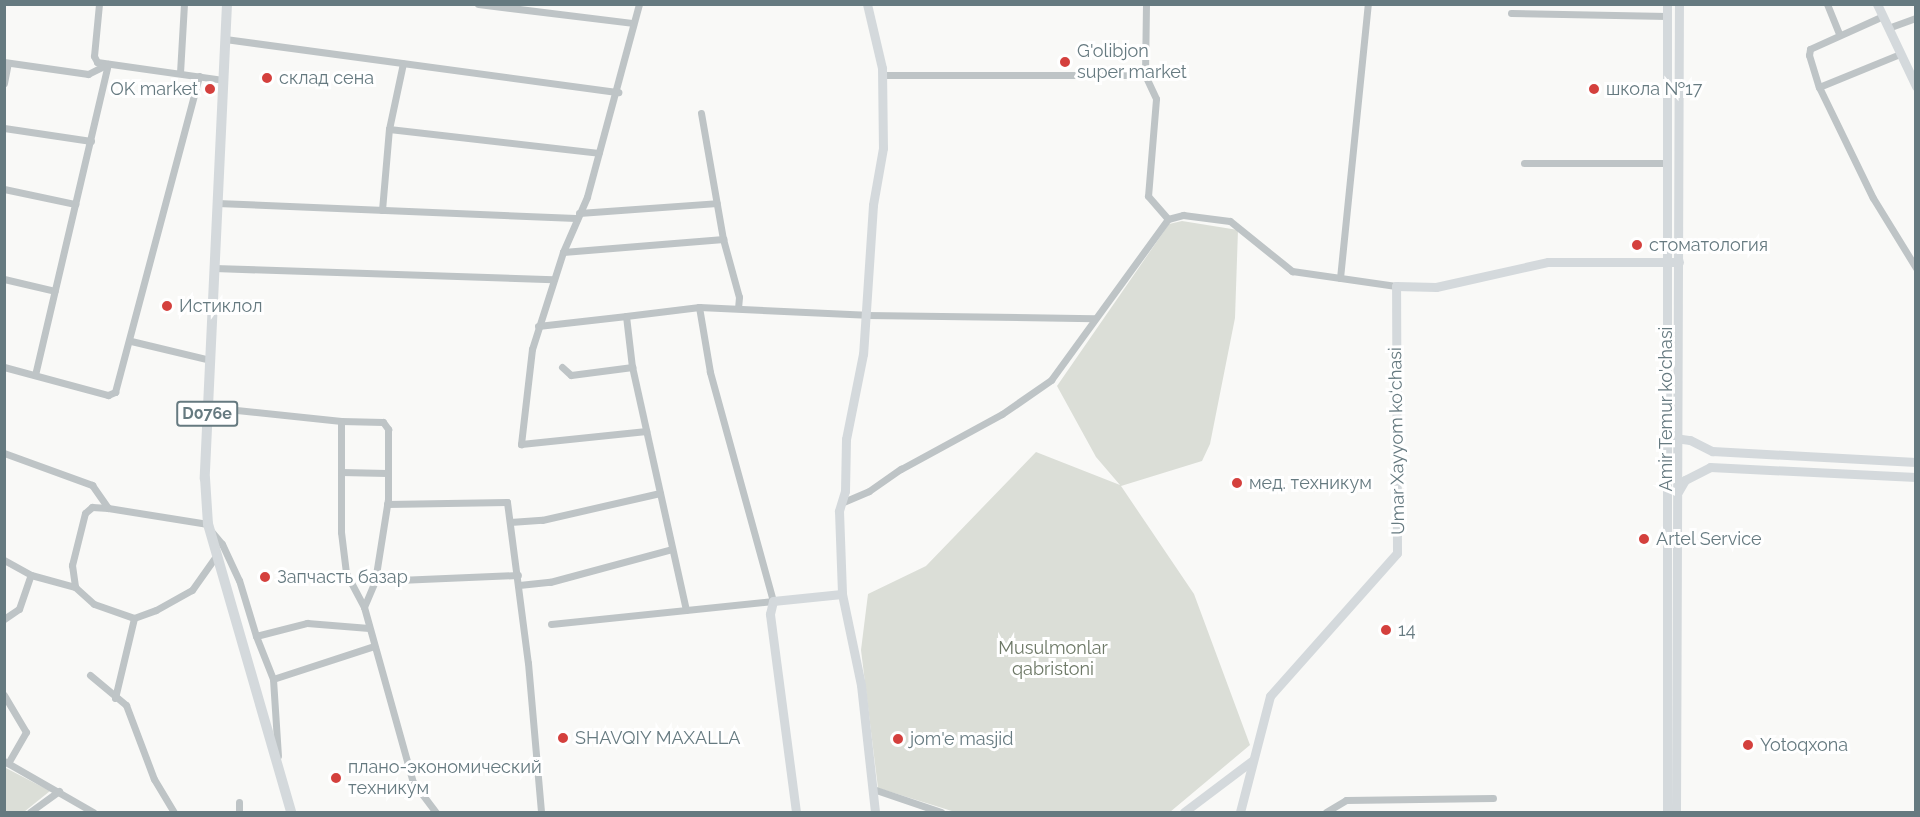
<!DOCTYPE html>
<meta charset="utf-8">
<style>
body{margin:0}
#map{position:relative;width:1920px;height:817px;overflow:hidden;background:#f9f9f7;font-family:Raleway,sans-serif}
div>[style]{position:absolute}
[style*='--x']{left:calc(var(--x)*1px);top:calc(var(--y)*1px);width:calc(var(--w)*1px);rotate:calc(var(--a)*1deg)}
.green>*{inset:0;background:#dbded7}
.street>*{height:7px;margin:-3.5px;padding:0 3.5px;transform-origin:3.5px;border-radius:3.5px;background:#bec4c6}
.secondary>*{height:9px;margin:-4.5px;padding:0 4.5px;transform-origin:4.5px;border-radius:4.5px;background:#d4d9dc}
.primary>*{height:10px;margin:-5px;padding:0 5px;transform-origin:5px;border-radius:5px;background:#d4d9dc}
.dots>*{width:16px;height:16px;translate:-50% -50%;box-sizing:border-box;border:3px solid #fff;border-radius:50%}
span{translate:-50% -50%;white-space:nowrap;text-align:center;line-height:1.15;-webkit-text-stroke:6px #fff;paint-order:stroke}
.shield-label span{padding:2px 4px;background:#fff;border:2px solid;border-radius:4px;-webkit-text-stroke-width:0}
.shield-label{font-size:16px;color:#667a80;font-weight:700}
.poi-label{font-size:18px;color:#667a80}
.left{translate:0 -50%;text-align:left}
.right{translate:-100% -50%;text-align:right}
.street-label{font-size:18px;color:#667a80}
.park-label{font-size:18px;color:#6d7866}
.frame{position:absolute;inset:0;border:6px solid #667a80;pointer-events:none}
</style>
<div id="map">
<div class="green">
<i style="clip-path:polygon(1182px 221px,1238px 230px,1235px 318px,1210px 444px,1202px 461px,1121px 486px,1194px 594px,1250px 745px,1170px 812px,955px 812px,878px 788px,861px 650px,868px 594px,926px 566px,1036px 452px,1120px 485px,1096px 457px,1057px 386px,1169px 224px)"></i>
<i style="clip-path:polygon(4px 767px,50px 791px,24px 812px,5px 812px)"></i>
</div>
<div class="street">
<i style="--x:99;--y:4;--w:52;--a:95.5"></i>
<i style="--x:94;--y:56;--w:7;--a:63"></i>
<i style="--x:97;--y:62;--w:127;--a:8.1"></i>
<i style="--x:478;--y:4;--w:155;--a:7"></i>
<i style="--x:639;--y:4;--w:200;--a:105.1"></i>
<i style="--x:587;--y:197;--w:60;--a:113.6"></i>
<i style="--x:563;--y:252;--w:102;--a:107.7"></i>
<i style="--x:532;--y:349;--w:96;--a:96.6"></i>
<i style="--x:521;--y:444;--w:126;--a:-5.9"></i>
<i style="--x:1146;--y:4;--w:71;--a:90.8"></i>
<i style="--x:1145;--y:75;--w:26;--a:65"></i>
<i style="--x:1156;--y:99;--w:97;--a:94.7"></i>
<i style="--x:1148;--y:196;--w:30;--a:49"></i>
<i style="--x:1827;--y:4;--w:32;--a:68"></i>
<i style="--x:1511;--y:13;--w:156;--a:1.1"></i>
<i style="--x:1883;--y:16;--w:80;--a:155.7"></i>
<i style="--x:1810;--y:49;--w:6;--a:99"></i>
<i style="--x:1809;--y:55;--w:34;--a:73"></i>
<i style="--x:1819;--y:87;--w:123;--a:64.1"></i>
<i style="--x:1873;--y:198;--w:82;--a:58.4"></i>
<i style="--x:1888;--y:28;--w:30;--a:-20"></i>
<i style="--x:225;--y:39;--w:397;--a:7.7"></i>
<i style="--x:4;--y:62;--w:85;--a:8.1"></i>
<i style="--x:88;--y:74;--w:22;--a:-27"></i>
<i style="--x:180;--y:73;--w:69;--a:-86.7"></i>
<i style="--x:882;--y:75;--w:263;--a:0"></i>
<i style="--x:4;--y:83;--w:20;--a:-79"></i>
<i style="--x:1819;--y:87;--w:87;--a:-22.2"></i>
<i style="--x:701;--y:113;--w:128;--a:80.1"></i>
<i style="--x:723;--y:239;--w:60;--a:74.6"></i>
<i style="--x:739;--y:297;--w:11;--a:95"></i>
<i style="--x:4;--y:128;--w:88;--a:8.5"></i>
<i style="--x:389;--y:129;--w:211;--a:6.5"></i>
<i style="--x:1524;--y:163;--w:142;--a:0"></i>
<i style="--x:4;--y:189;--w:73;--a:11.9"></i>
<i style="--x:217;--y:203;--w:359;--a:2.4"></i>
<i style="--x:382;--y:210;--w:81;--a:-85.1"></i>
<i style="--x:389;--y:129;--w:67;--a:-78"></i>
<i style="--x:579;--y:213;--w:138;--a:-4.1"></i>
<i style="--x:563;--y:252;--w:161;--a:-4.6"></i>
<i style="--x:214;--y:268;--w:339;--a:1.9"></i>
<i style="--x:1340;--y:278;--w:275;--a:-84.2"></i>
<i style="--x:4;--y:279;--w:52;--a:13.2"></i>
<i style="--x:538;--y:326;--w:89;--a:-6.5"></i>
<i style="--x:131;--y:341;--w:81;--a:13.5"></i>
<i style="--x:4;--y:367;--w:108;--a:15.1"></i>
<i style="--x:108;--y:395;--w:8;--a:-23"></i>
<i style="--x:115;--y:392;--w:327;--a:-75.1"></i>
<i style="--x:562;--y:367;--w:12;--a:42"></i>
<i style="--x:571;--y:375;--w:62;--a:-7.5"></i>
<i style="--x:35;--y:375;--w:319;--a:-76.8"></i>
<i style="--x:208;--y:407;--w:134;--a:6"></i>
<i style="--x:341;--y:421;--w:42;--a:1.4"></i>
<i style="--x:383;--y:422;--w:9;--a:54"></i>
<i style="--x:388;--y:429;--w:70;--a:90"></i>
<i style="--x:388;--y:499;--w:83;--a:99"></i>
<i style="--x:341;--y:421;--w:111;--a:90"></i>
<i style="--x:341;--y:532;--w:41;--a:83"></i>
<i style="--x:346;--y:573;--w:38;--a:62"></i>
<i style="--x:364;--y:607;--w:182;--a:74.4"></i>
<i style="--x:413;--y:782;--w:38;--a:53"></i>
<i style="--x:4;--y:453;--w:94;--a:20"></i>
<i style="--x:92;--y:485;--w:28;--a:55"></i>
<i style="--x:108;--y:508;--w:101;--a:9.1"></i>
<i style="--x:341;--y:472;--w:46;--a:1.2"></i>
<i style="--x:841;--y:503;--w:30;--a:-23"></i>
<i style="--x:869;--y:491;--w:39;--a:-35"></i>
<i style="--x:901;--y:469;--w:115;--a:-28.6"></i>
<i style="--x:1002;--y:414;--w:60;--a:-34.8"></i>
<i style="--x:1051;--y:380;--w:199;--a:-54"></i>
<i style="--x:1168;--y:219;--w:16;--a:-15"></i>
<i style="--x:1183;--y:215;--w:47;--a:7.3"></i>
<i style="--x:1230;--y:221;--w:80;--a:38.9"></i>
<i style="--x:1292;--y:271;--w:105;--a:8.2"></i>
<i style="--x:387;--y:504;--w:120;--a:-1"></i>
<i style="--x:507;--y:502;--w:162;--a:82.6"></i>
<i style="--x:528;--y:663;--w:150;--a:85"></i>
<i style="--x:108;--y:508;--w:16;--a:-176"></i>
<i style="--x:92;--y:507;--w:9;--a:139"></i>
<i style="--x:85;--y:513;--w:54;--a:104"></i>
<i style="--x:72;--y:565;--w:22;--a:82"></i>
<i style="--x:75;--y:587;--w:25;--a:42"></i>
<i style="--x:94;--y:604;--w:42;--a:19.3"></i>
<i style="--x:134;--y:618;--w:23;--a:-20"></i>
<i style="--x:156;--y:610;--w:41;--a:-29.1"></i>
<i style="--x:192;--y:590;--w:42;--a:-54.8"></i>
<i style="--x:510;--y:522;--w:32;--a:-4"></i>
<i style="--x:542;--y:520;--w:121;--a:-12.9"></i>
<i style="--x:211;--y:531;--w:17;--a:50"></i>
<i style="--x:222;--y:544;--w:40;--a:65"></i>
<i style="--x:239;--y:580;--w:59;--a:73.1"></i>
<i style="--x:256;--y:636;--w:53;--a:-14.3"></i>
<i style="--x:307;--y:623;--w:62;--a:4.6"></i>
<i style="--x:4;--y:560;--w:31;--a:29"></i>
<i style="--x:31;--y:575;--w:46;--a:15.3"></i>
<i style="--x:519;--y:585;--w:31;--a:-6"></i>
<i style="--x:550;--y:582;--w:126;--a:-15.1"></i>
<i style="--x:364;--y:607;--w:28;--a:-67"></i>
<i style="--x:375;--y:581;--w:143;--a:-2.4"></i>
<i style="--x:686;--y:610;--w:249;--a:-102.5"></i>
<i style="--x:632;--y:367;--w:51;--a:-96.7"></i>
<i style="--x:626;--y:316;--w:74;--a:-7"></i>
<i style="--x:699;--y:307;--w:167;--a:2.7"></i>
<i style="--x:866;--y:315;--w:228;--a:0.8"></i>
<i style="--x:4;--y:619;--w:18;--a:-34"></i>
<i style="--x:19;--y:609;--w:36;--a:-71"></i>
<i style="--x:551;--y:624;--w:223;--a:-5.9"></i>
<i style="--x:773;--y:601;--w:238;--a:-105.4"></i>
<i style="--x:710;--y:372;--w:66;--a:-99.6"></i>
<i style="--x:256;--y:636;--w:46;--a:68.4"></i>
<i style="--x:273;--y:679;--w:77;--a:86.3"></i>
<i style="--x:90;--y:675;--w:47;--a:39.8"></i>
<i style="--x:126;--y:705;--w:79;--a:69.3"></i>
<i style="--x:154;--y:779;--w:39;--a:59"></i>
<i style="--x:273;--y:679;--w:106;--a:-18.1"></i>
<i style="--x:4;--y:695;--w:43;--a:59.3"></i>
<i style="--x:26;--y:732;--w:36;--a:120"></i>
<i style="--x:115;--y:698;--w:82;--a:-76.6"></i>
<i style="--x:4;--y:761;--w:103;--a:29.8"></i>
<i style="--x:873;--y:789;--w:72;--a:18.7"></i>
<i style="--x:239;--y:802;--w:10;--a:90"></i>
<i style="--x:30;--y:812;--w:36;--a:-36"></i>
<i style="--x:1326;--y:812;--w:23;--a:-31"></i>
<i style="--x:1346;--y:800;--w:147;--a:-0.8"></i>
</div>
<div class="secondary">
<i style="--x:867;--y:4;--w:66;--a:76.8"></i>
<i style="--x:882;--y:68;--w:80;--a:89.3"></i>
<i style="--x:883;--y:148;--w:58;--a:100"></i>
<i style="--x:873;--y:205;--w:149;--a:93.8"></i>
<i style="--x:863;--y:354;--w:87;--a:101.3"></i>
<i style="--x:846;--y:439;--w:52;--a:91.1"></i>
<i style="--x:845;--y:491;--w:21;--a:107"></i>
<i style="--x:839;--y:511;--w:83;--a:87.9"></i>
<i style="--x:842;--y:594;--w:93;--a:78.2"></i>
<i style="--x:861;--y:685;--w:128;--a:83.7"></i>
<i style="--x:1667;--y:4;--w:808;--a:90"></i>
<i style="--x:1877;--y:4;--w:91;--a:64.6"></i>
<i style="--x:1675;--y:438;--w:15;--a:8"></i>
<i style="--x:1690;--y:440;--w:25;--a:27"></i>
<i style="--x:1712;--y:451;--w:204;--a:3.1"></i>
<i style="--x:1678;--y:492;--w:14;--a:-60"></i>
<i style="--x:1685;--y:480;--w:28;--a:-27"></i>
<i style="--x:1710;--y:467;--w:206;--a:2.8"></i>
<i style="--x:796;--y:812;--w:200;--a:-97.5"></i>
<i style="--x:770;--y:614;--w:13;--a:-77"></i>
<i style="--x:773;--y:601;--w:69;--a:-5.8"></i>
<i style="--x:1184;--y:812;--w:86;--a:-37"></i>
<i style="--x:1240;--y:812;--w:120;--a:-75.5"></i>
<i style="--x:1270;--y:696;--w:191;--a:-48.4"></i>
<i style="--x:1397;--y:553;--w:267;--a:-90.2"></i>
<i style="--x:1396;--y:286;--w:40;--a:1.4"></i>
<i style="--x:1436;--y:287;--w:115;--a:-12.6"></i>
<i style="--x:1548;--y:262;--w:131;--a:0"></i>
<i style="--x:1676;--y:812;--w:808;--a:-89.79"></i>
</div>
<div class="primary">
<i style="--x:227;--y:4;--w:475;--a:92.7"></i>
<i style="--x:205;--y:478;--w:46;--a:86.3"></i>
<i style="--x:208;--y:524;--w:300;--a:73.9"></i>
</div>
<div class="dots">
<i style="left:1065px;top:62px;background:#d4403d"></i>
<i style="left:267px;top:78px;background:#d4403d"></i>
<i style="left:210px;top:89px;background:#d4403d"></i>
<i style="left:1594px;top:89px;background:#d4403d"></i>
<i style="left:1637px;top:245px;background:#d4403d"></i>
<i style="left:167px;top:306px;background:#d4403d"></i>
<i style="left:1237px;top:483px;background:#d4403d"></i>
<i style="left:1644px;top:539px;background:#d4403d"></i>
<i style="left:265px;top:577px;background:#d4403d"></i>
<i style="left:1386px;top:630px;background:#d4403d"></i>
<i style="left:563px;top:738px;background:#d4403d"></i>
<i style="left:898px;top:739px;background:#d4403d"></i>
<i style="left:1748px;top:745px;background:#d4403d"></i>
<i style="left:336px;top:778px;background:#d4403d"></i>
</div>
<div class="shield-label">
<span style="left:207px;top:414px">D076e</span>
</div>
<div class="poi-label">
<span class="left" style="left:1077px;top:62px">G'olibjon<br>super market</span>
<span class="left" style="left:279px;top:78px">склад сена</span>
<span class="right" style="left:198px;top:89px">OK market</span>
<span class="left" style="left:1606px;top:89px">школа №17</span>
<span class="left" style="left:1649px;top:245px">стоматология</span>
<span class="left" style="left:179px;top:306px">Истиклол</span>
<span class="left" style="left:1249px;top:483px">мед. техникум</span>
<span class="left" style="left:1656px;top:539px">Artel Service</span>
<span class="left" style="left:277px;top:577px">Запчасть базар</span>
<span class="left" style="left:1398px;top:630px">14</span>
<span class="left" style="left:575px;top:738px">SHAVQIY MAXALLA</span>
<span class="left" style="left:910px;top:739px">jom'e masjid</span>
<span class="left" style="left:1760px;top:745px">Yotoqxona</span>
<span class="left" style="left:348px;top:778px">плано-экономический<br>техникум</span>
</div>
<div class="street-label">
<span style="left:1666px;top:409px;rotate:-90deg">Amir Temur ko'chasi</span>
<span style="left:1397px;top:441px;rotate:-91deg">Umar Xayyom ko‘chasi</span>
</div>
<div class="park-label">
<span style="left:1053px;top:659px">Musulmonlar<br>qabristoni</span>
</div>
<div class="frame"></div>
</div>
